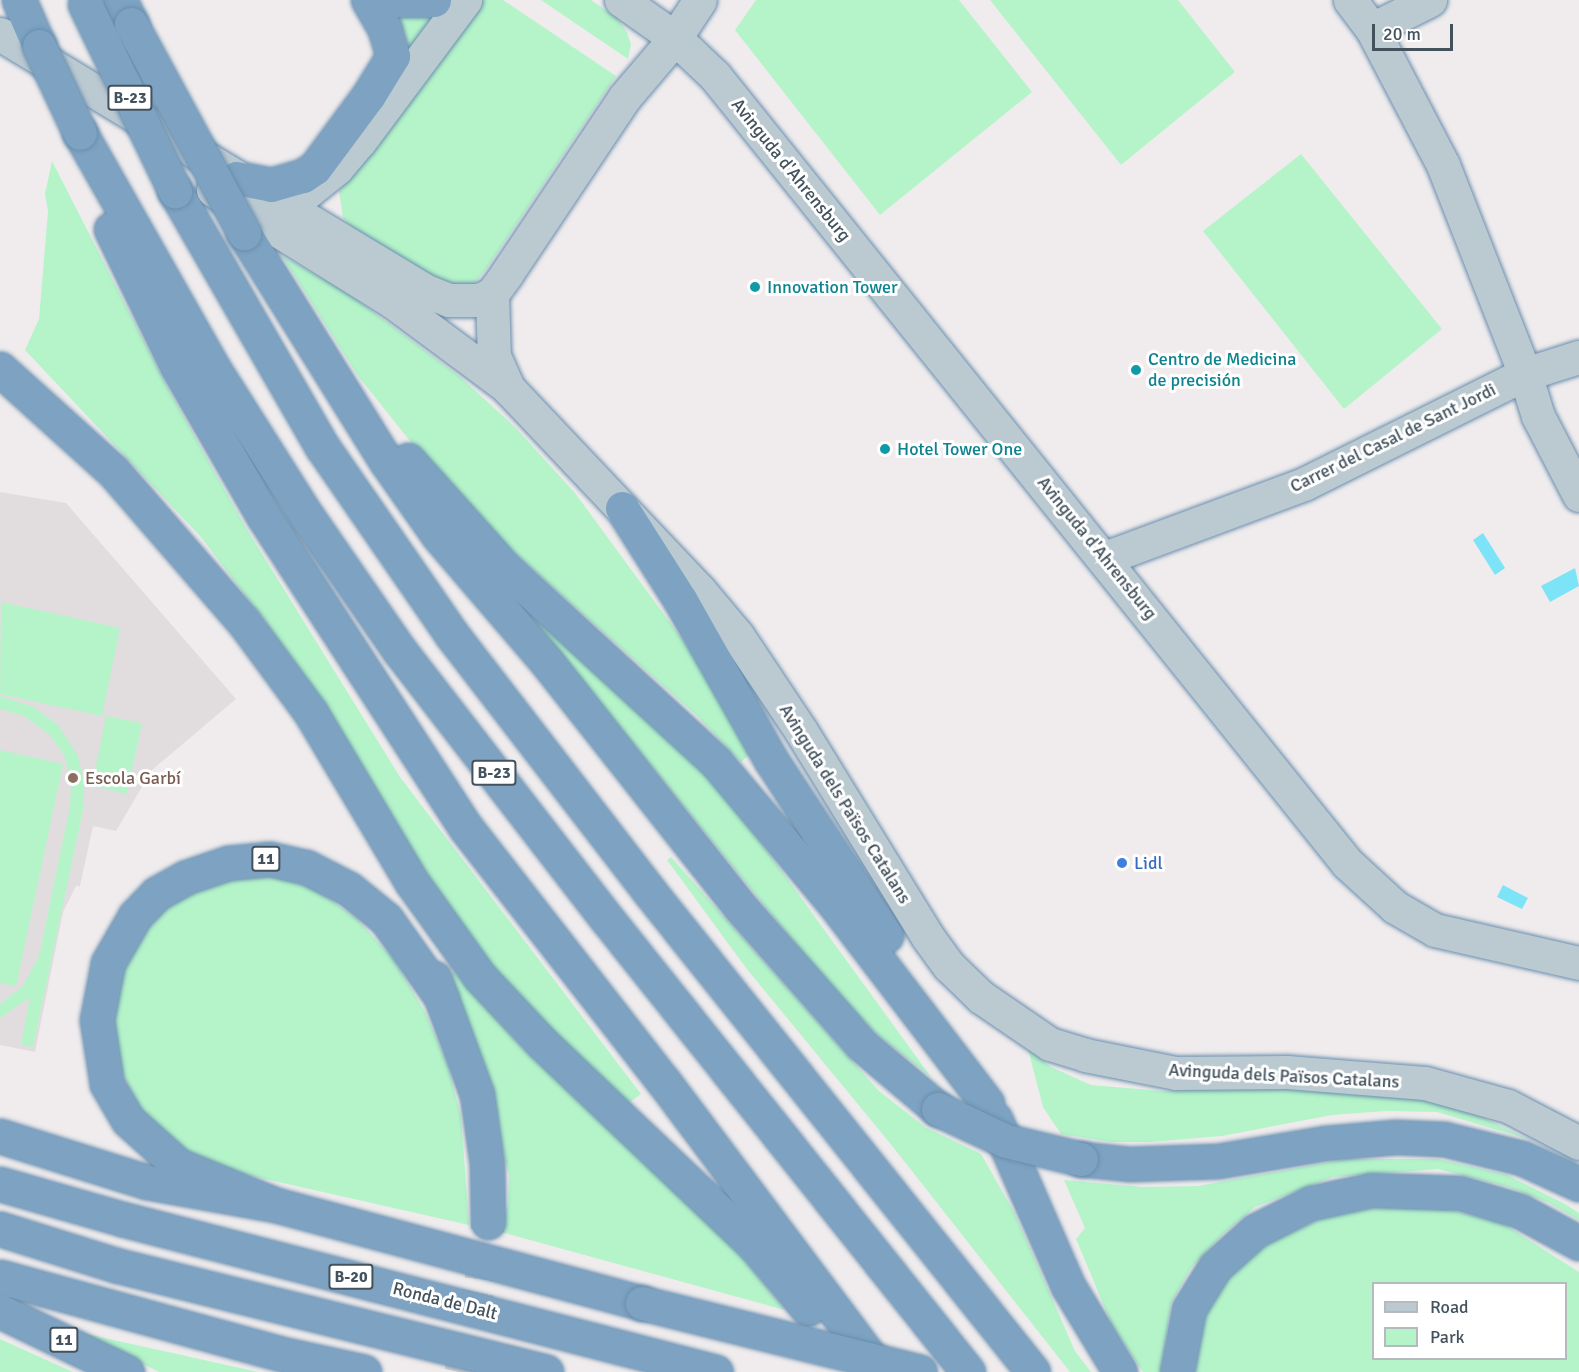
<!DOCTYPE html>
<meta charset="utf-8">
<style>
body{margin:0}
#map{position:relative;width:1579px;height:1372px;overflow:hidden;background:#f0eced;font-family:Signika,sans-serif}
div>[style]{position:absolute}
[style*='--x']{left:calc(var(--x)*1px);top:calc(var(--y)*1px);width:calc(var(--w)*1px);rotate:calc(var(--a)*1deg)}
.education>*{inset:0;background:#e1dddf}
.green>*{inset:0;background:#b5f4c9}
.water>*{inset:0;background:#7ce4f6}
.highway-tunnel>*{height:33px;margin-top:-16.5px;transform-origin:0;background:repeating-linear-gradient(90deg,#cdcdd0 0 33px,transparent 0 49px)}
.roads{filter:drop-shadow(0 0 2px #698eae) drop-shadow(0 0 2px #698eae)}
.minor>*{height:33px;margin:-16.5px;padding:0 16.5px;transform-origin:16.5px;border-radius:16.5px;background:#bbc9d1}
.highway>*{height:33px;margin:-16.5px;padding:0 16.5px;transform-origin:16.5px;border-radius:16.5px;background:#7ea3c2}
.bridges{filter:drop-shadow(0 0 2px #698eae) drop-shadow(0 0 2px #698eae)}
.highway-bridge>*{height:33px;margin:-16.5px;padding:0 16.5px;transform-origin:16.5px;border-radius:16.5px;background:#7ea3c2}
.dots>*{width:16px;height:16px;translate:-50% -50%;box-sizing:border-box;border:3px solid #fff;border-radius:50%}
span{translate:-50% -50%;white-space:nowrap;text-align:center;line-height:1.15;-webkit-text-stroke:6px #fff;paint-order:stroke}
.shield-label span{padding:2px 4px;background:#fff;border:2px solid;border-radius:4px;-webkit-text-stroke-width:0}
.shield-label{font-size:16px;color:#43525d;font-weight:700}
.street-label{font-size:18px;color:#43525d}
.culture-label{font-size:18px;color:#0d838f}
.left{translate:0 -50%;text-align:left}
.education-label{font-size:18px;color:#785e54}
.shop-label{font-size:18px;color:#366cbe}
.legend{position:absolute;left:1372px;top:1282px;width:195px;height:78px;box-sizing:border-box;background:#fff;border:2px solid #b4babe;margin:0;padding:8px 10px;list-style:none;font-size:18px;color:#43525d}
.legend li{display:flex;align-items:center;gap:12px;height:30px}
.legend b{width:30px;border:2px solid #b4babe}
.scale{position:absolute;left:1372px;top:24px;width:81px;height:27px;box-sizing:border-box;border:3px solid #43525d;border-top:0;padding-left:8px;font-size:18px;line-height:21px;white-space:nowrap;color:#43525d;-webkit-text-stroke:4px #fff;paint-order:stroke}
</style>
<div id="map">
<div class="education">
<i style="clip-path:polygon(0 492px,66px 503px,236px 699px,152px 770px,116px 831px,93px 826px,80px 886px,76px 886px,63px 912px,35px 1052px,0 1045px)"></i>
</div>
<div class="green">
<i style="clip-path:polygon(479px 0,503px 0,616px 76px,487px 268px,472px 286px,452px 291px,356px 231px,343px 218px,339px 191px)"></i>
<i style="clip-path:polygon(541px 0,591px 0,617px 18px,627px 32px,631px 45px,628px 59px)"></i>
<i style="clip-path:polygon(756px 0,959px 0,1032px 92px,880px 215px,735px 30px)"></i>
<i style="clip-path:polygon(990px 0,1178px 0,1235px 72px,1121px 165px)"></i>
<i style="clip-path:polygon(380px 5px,411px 17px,435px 17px,410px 52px,405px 33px)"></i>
<i style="clip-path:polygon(1301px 154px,1442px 329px,1344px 409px,1203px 231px)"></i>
<i style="clip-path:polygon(52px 161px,171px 394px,246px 528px,400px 777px,641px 1094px,625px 1106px,458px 934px,331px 720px,265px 621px,201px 537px,25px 350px,39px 319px,48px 211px,45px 194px)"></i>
<i style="clip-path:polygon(282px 256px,348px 293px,459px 376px,514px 426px,575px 493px,693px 654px,750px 754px,741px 762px,696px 715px,490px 531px,426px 461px,358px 376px)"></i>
<i style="clip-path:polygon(514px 597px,720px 786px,931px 1077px,878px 1035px,833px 990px)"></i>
<i style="clip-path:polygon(1px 602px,120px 628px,102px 716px,0 694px)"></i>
<i style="clip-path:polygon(0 696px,32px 706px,58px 725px,78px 756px,84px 782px,83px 810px,33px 1047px,21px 1045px,30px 997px,0 1018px,0 1004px,23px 986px,39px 956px,70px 806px,71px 780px,64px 755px,50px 735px,24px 716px,0 709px)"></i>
<i style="clip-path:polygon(106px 716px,142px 723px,127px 794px,92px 786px)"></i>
<i style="clip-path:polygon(0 750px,63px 764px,16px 986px,0 983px)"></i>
<i style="clip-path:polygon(671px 857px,879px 1091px,925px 1127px,981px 1154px,1014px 1212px,1075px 1351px,1091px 1372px,1070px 1372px,893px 1147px,746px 968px,667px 860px)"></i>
<i style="clip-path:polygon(243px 877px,280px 877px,317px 890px,357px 919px,394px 960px,425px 1012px,448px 1066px,461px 1116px,469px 1225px,207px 1166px,159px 1133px,138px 1106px,113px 1052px,114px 989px,122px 963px,155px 912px,185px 893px)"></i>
<i style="clip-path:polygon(454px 972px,520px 1045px,734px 1247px,785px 1310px,497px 1231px,508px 1205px,509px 1175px,482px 1063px,446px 976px)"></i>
<i style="clip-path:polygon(1028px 1049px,1051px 1067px,1091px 1085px,1162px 1091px,1330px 1087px,1407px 1091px,1454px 1104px,1528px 1139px,1437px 1112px,1386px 1111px,1332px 1115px,1222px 1136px,1150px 1142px,1111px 1142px,1061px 1134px,1043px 1107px)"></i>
<i style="clip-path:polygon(1347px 1159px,1438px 1159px,1507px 1175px,1565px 1204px,1579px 1213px,1579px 1220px,1549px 1203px,1509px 1187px,1438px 1169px,1333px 1177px,1255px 1207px,1223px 1234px,1191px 1268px,1171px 1303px,1161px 1372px,1143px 1372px,1112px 1325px,1076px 1239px,1085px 1228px,1064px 1180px,1142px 1187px,1198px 1186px)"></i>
<i style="clip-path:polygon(evenodd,1392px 1204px,1442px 1208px,1502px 1223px,1579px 1272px,1579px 1372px,1185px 1372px,1201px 1317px,1223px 1279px,1254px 1249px,1325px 1217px,1392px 1204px,1374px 1284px,1566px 1284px,1566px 1358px,1374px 1358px,1374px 1284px)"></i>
<i style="clip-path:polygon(82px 1333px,258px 1372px,159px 1372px)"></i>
<i style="clip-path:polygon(0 1339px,73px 1372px,0 1372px)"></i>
</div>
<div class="water">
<i style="clip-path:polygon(1483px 533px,1505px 568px,1495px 575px,1473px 540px)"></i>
<i style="clip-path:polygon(1575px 568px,1579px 586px,1550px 602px,1541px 586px)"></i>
<i style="clip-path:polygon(1503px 885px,1528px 898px,1522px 909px,1497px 897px)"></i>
</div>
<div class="highway-tunnel">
<i style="--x:461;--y:1372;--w:95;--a:-77.9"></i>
<i style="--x:481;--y:1279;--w:57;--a:-83"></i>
</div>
<div class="roads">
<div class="minor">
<i style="--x:621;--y:0;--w:66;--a:35.1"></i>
<i style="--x:675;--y:38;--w:55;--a:43.5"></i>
<i style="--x:715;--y:76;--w:1009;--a:51.23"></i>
<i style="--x:1347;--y:863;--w:65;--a:42.5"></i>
<i style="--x:1395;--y:907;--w:46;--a:29.9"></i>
<i style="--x:1435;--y:930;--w:148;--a:12.9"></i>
<i style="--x:1350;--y:0;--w:36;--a:53"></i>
<i style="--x:1372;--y:29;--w:153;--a:62.4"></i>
<i style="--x:1443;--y:165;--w:225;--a:68.6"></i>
<i style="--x:1525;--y:374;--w:44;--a:72.8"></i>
<i style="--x:1538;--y:416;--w:89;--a:62.6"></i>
<i style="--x:1372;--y:29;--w:65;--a:-26.6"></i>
<i style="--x:0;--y:34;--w:495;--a:31.1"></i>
<i style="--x:424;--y:290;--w:27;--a:22"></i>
<i style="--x:449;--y:300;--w:30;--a:0"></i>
<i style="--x:479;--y:300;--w:14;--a:-25"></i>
<i style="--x:492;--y:294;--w:26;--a:-54"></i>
<i style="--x:507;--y:273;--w:211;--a:-56.2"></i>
<i style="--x:624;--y:98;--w:79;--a:-49.6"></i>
<i style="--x:675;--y:38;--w:45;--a:-56.7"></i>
<i style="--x:213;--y:190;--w:212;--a:31.9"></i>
<i style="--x:393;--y:302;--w:141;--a:36.6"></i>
<i style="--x:301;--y:197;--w:46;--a:-38.9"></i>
<i style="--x:337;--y:168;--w:35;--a:-50"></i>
<i style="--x:360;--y:141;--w:176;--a:-53.3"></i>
<i style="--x:492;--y:294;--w:62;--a:88.2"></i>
<i style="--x:494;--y:356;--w:36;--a:66"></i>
<i style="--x:509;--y:389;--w:277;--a:46.6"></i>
<i style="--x:699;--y:590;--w:59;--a:49.8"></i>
<i style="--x:737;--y:635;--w:115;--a:56.3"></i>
<i style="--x:801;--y:731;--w:241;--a:58.4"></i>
<i style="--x:927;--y:936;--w:37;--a:54"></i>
<i style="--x:949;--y:966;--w:45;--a:44.1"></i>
<i style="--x:981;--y:997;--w:83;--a:34.3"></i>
<i style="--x:1050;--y:1044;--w:37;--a:17"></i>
<i style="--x:1085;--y:1055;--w:93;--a:11.2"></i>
<i style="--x:1176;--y:1073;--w:111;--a:-0.5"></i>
<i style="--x:1287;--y:1072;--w:138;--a:4.6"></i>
<i style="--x:1425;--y:1083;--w:86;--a:15.5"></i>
<i style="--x:1508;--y:1106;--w:80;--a:27.5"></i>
<i style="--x:1105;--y:558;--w:212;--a:-20.4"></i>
<i style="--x:1304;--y:484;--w:247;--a:-26.5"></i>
<i style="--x:1525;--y:374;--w:57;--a:-17.5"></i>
</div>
<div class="highway">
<i style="--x:19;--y:0;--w:50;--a:66.5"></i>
<i style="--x:120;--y:0;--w:26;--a:65"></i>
<i style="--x:396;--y:0;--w:38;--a:0"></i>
<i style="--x:80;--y:133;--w:270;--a:60.5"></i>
<i style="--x:213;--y:368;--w:178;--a:57.7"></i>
<i style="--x:308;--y:518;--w:160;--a:55.4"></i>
<i style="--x:399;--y:650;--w:340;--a:52.3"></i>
<i style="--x:607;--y:919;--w:579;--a:51.45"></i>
<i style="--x:236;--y:178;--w:36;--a:11"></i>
<i style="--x:271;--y:185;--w:33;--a:-16"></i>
<i style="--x:303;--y:176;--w:14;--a:-34"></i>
<i style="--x:315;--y:168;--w:91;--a:-53.5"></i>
<i style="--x:369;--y:95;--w:46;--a:-58.4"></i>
<i style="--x:393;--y:56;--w:28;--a:-107"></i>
<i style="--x:385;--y:29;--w:34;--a:-120"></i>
<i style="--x:175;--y:191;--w:297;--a:60.1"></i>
<i style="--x:323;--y:448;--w:227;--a:55.4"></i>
<i style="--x:452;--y:635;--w:323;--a:52.4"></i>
<i style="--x:649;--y:891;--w:615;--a:51.4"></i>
<i style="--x:111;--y:229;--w:152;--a:64.3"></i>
<i style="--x:177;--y:366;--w:174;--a:60.1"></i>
<i style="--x:264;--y:517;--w:371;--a:57"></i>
<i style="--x:466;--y:828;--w:322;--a:52.1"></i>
<i style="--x:664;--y:1082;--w:362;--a:53.2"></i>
<i style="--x:244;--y:233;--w:269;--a:58.1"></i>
<i style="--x:386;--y:461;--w:90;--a:54.9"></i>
<i style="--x:438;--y:535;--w:166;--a:49.4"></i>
<i style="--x:546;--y:661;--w:316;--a:51.7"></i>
<i style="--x:742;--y:909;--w:181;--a:48.6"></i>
<i style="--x:862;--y:1045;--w:99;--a:40.1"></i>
<i style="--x:0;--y:369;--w:152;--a:42.1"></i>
<i style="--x:113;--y:471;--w:200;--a:49.1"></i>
<i style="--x:244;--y:622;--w:113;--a:53.6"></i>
<i style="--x:311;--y:713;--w:196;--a:59.2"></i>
<i style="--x:411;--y:881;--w:118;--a:54.3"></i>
<i style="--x:480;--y:977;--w:89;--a:46.8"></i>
<i style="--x:541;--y:1042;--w:296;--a:43.6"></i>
<i style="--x:755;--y:1246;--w:82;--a:49.9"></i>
<i style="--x:408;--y:460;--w:144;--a:48.1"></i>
<i style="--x:504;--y:567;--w:288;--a:42.6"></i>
<i style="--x:716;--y:762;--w:184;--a:50.1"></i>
<i style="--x:834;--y:903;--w:252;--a:52.6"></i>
<i style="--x:622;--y:508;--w:110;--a:57.6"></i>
<i style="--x:681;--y:601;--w:183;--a:60.5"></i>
<i style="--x:771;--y:760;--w:210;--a:56.8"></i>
<i style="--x:434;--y:978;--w:124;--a:69.7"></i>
<i style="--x:477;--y:1094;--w:70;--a:81.8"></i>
<i style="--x:487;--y:1163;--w:59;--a:89"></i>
<i style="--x:995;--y:1119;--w:182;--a:66.4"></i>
<i style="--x:1068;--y:1286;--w:100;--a:58.8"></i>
<i style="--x:0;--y:1136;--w:154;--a:17.4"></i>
<i style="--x:147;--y:1182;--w:131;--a:10.1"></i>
<i style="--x:276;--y:1205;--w:379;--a:15"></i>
<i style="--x:1081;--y:1159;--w:48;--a:5.9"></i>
<i style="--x:1129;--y:1164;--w:89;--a:-1.9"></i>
<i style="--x:1218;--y:1161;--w:109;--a:-9.5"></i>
<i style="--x:1326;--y:1143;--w:70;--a:-4.9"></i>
<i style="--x:1396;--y:1137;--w:48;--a:2.4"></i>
<i style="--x:1444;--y:1139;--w:80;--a:13.7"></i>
<i style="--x:1522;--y:1158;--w:63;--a:24.5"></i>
<i style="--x:0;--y:1184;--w:127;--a:16"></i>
<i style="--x:122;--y:1219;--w:613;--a:14.44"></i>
<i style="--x:276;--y:1205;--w:106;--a:-157.8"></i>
<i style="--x:178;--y:1165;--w:67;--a:-138"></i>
<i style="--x:128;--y:1120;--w:42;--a:-120.3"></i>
<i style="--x:107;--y:1084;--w:65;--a:-98.9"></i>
<i style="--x:97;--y:1020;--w:58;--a:-79.1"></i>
<i style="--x:108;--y:963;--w:54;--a:-60.1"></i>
<i style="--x:135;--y:916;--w:30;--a:-46"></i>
<i style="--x:156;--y:894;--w:35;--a:-29"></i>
<i style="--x:187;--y:877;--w:43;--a:-18.9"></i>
<i style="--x:228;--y:863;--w:42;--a:-5.4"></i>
<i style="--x:270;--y:859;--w:37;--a:13"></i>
<i style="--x:306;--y:867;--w:48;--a:27.1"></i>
<i style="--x:349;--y:889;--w:48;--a:39"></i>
<i style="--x:386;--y:919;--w:97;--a:54.7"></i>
<i style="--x:0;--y:1229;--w:121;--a:17.4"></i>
<i style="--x:115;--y:1265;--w:444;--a:13.9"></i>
<i style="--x:0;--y:1277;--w:291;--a:15.3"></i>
<i style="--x:281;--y:1354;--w:85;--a:12.2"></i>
<i style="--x:0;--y:1311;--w:141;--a:25.7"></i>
<i style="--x:1177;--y:1372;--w:64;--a:-79.2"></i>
<i style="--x:1189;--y:1309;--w:49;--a:-58.2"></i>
<i style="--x:1215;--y:1267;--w:54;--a:-42"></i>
<i style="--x:1255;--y:1231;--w:63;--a:-26.6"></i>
<i style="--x:1311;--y:1203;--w:61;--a:-12.2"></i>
<i style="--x:1371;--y:1190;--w:89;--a:1.9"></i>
<i style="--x:1460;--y:1193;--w:63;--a:16.7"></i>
<i style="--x:1520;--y:1211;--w:67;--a:28.5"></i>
</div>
</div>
<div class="bridges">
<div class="highway-bridge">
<i style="--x:85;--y:4;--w:208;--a:64.3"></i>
<i style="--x:131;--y:24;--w:238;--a:61.6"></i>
<i style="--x:39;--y:46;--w:96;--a:64.8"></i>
<i style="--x:938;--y:1109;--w:75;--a:25.2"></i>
<i style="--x:1006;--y:1141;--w:77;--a:13.5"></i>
<i style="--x:642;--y:1303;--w:286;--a:13.9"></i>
</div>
</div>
<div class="dots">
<i style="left:755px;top:287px;background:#0f9aa8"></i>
<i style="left:1136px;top:370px;background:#0f9aa8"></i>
<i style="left:885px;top:449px;background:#0f9aa8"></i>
<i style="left:73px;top:778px;background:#8d6e63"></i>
<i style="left:1122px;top:863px;background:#3f7fe0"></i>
</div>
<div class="shield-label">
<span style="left:130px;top:98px">B-23</span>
<span style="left:494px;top:773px">B-23</span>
<span style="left:266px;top:859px">11</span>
<span style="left:351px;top:1277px">B-20</span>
<span style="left:64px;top:1340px">11</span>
</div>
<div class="street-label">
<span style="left:791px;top:170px;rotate:51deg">Avinguda d'Ahrensburg</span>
<span style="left:1393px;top:438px;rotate:-26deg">Carrer del Casal de Sant Jordi</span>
<span style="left:1097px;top:548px;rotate:51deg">Avinguda d'Ahrensburg</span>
<span style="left:845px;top:804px;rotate:58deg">Avinguda dels Països Catalans</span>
<span style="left:1284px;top:1076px;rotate:3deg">Avinguda dels Països Catalans</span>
<span style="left:445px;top:1301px;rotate:14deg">Ronda de Dalt</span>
</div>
<div class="culture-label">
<span class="left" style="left:767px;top:287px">Innovation Tower</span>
<span class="left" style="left:1148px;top:370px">Centro de Medicina<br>de precisión</span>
<span class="left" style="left:897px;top:449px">Hotel Tower One</span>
</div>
<div class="education-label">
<span class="left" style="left:85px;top:778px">Escola Garbí</span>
</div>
<div class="shop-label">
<span class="left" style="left:1134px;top:863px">Lidl</span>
</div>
<ul class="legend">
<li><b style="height:8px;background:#bbc9d1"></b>Road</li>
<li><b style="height:16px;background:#b5f4c9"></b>Park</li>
</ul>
<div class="scale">20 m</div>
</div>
